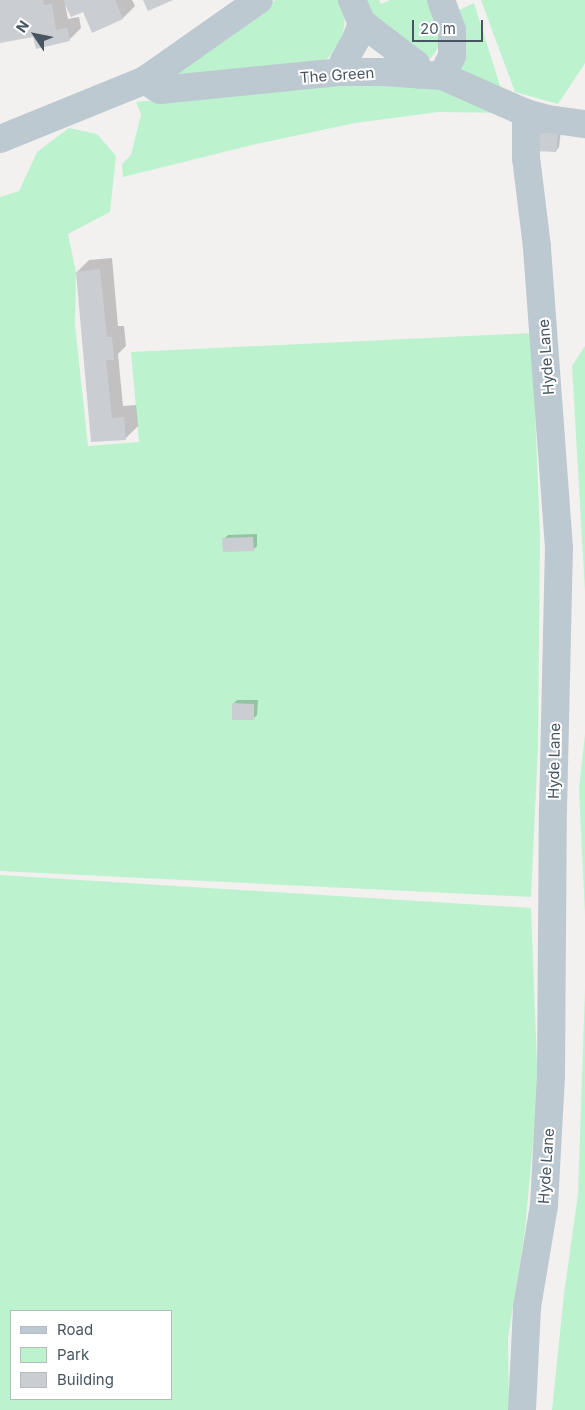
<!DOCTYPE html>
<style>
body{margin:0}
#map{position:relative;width:585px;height:1410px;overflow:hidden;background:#f3f0f0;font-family:Inter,sans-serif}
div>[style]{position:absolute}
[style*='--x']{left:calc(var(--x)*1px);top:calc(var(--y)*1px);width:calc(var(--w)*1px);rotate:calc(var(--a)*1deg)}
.green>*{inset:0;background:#bcf3ce}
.shadow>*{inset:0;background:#0003}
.building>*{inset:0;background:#caced3}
.minor>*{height:28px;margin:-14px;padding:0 14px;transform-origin:14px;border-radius:14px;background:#bdc9d1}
span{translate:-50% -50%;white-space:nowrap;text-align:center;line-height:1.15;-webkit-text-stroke:4px #fff;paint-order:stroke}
.street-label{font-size:15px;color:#465560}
.legend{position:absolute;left:10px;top:1310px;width:162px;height:90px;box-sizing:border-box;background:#fff;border:1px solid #b5bbbf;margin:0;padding:6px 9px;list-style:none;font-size:15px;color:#465560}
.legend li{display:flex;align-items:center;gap:10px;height:25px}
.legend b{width:25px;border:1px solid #b5bbbf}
.north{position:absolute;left:10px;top:10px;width:50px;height:50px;-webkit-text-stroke:4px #fff;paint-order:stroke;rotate:304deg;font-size:14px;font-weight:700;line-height:20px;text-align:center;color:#465560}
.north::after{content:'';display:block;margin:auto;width:18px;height:22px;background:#465560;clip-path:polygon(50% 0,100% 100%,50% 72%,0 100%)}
.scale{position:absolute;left:412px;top:20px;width:71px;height:22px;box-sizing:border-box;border:2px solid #465560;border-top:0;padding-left:6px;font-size:15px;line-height:18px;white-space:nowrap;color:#465560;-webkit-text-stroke:4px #fff;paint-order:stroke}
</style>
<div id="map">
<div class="green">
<i style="clip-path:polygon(275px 0,342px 0,345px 14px,344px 28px,341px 40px,329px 57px,322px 62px,179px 81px,175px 74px)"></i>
<i style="clip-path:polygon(362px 0,379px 0,381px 4px,390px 0,431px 0,441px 43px,434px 54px,431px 58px,420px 58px,386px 35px)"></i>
<i style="clip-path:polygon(481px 0,585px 0,585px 63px,558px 104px,515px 92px)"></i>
<i style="clip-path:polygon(474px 3px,503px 95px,465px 76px,458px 67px,455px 12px)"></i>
<i style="clip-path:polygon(340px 83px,436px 86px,515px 113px,438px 112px,355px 123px,252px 145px,123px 177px,122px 164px,131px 155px,141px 114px,136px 102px)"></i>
<i style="clip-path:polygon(69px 128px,97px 134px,116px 156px,110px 212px,68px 234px,76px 272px,75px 325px,88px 446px,139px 442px,131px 352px,532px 333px,540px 534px,538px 748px,531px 897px,0 871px,0 197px,19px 191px,37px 152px)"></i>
<i style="clip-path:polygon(585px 346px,585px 591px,572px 366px)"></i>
<i style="clip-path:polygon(585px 734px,585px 914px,579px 789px)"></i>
<i style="clip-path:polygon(evenodd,0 875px,531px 908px,538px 1089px,525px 1230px,508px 1338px,509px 1410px,0 1410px,0 875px,11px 1311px,171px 1311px,171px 1399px,11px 1399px,11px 1311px)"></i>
<i style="clip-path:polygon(585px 989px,585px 1410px,552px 1410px,564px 1294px,578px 1194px)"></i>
</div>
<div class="shadow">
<i style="clip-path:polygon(0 0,132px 0,135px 6px,123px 18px,93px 31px,83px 10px,65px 4px,68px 19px,79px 17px,81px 28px,69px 40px,37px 48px,34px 35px,0 42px)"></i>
<i style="clip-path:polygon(542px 129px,561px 130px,559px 147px,556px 151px,538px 132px)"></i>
<i style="clip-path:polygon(112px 258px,118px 326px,124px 326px,126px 346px,118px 354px,123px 406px,136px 405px,138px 426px,126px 438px,92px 441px,77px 272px,89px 260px)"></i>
<i style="clip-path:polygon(257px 534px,257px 546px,253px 550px,224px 539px,228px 535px)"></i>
<i style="clip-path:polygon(237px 700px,258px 700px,257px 715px,253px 719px,233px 704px)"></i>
</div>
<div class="building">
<i style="clip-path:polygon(0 0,43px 0,44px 5px,52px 4px,56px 30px,67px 28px,70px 41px,36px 49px,33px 37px,0 43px)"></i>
<i style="clip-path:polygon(63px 0,115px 0,123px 19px,92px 33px,83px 12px,71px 17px)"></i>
<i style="clip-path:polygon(143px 0,173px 0,148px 11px)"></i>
<i style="clip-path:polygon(537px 132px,558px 134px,556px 152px,535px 151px)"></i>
<i style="clip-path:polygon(100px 269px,107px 337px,112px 337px,114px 360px,106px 360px,112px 418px,124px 417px,126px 440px,91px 442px,76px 272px)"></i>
<i style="clip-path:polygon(253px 537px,254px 551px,223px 552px,222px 538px)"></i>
<i style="clip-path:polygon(232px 703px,254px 704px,254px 720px,232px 720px)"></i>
</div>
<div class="minor">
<i style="--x:352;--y:0;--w:25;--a:67"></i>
<i style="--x:362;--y:23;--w:68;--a:37.2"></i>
<i style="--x:416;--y:64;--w:11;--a:75"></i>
<i style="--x:441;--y:0;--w:32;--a:70"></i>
<i style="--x:452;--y:30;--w:26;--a:90"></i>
<i style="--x:452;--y:56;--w:22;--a:117"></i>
<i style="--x:341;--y:72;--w:11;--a:-75"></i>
<i style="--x:344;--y:61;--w:25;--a:-61"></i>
<i style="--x:356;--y:39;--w:17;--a:-69"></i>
<i style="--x:145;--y:80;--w:18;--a:34"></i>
<i style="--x:160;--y:90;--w:182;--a:-5.7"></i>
<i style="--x:341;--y:72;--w:42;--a:0"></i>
<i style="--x:383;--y:72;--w:59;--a:3.9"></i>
<i style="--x:442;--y:76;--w:92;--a:23.8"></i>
<i style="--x:526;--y:113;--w:23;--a:15"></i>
<i style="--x:548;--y:119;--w:37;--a:8"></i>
<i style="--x:0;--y:139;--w:157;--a:-22.1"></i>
<i style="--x:145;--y:80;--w:139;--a:-35.1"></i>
<i style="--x:522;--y:1410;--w:103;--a:-87.2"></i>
<i style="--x:527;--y:1307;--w:103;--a:-80.5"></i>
<i style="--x:544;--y:1205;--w:130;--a:-86.9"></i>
<i style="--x:551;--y:1075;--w:265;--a:-89.6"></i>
<i style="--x:553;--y:810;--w:262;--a:-88.7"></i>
<i style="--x:559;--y:548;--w:302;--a:-94.2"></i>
<i style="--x:537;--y:247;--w:90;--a:-97"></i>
<i style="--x:526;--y:158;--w:45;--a:-90"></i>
</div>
<div class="street-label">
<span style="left:337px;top:75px;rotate:-4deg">The Green</span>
<span style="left:546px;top:357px;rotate:-94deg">Hyde Lane</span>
<span style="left:554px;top:761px;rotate:-89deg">Hyde Lane</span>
<span style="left:546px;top:1166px;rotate:-86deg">Hyde Lane</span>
</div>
<ul class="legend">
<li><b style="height:6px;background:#bdc9d1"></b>Road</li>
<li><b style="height:14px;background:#bcf3ce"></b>Park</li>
<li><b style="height:14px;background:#caced3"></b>Building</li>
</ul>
<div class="north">N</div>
<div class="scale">20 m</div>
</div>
